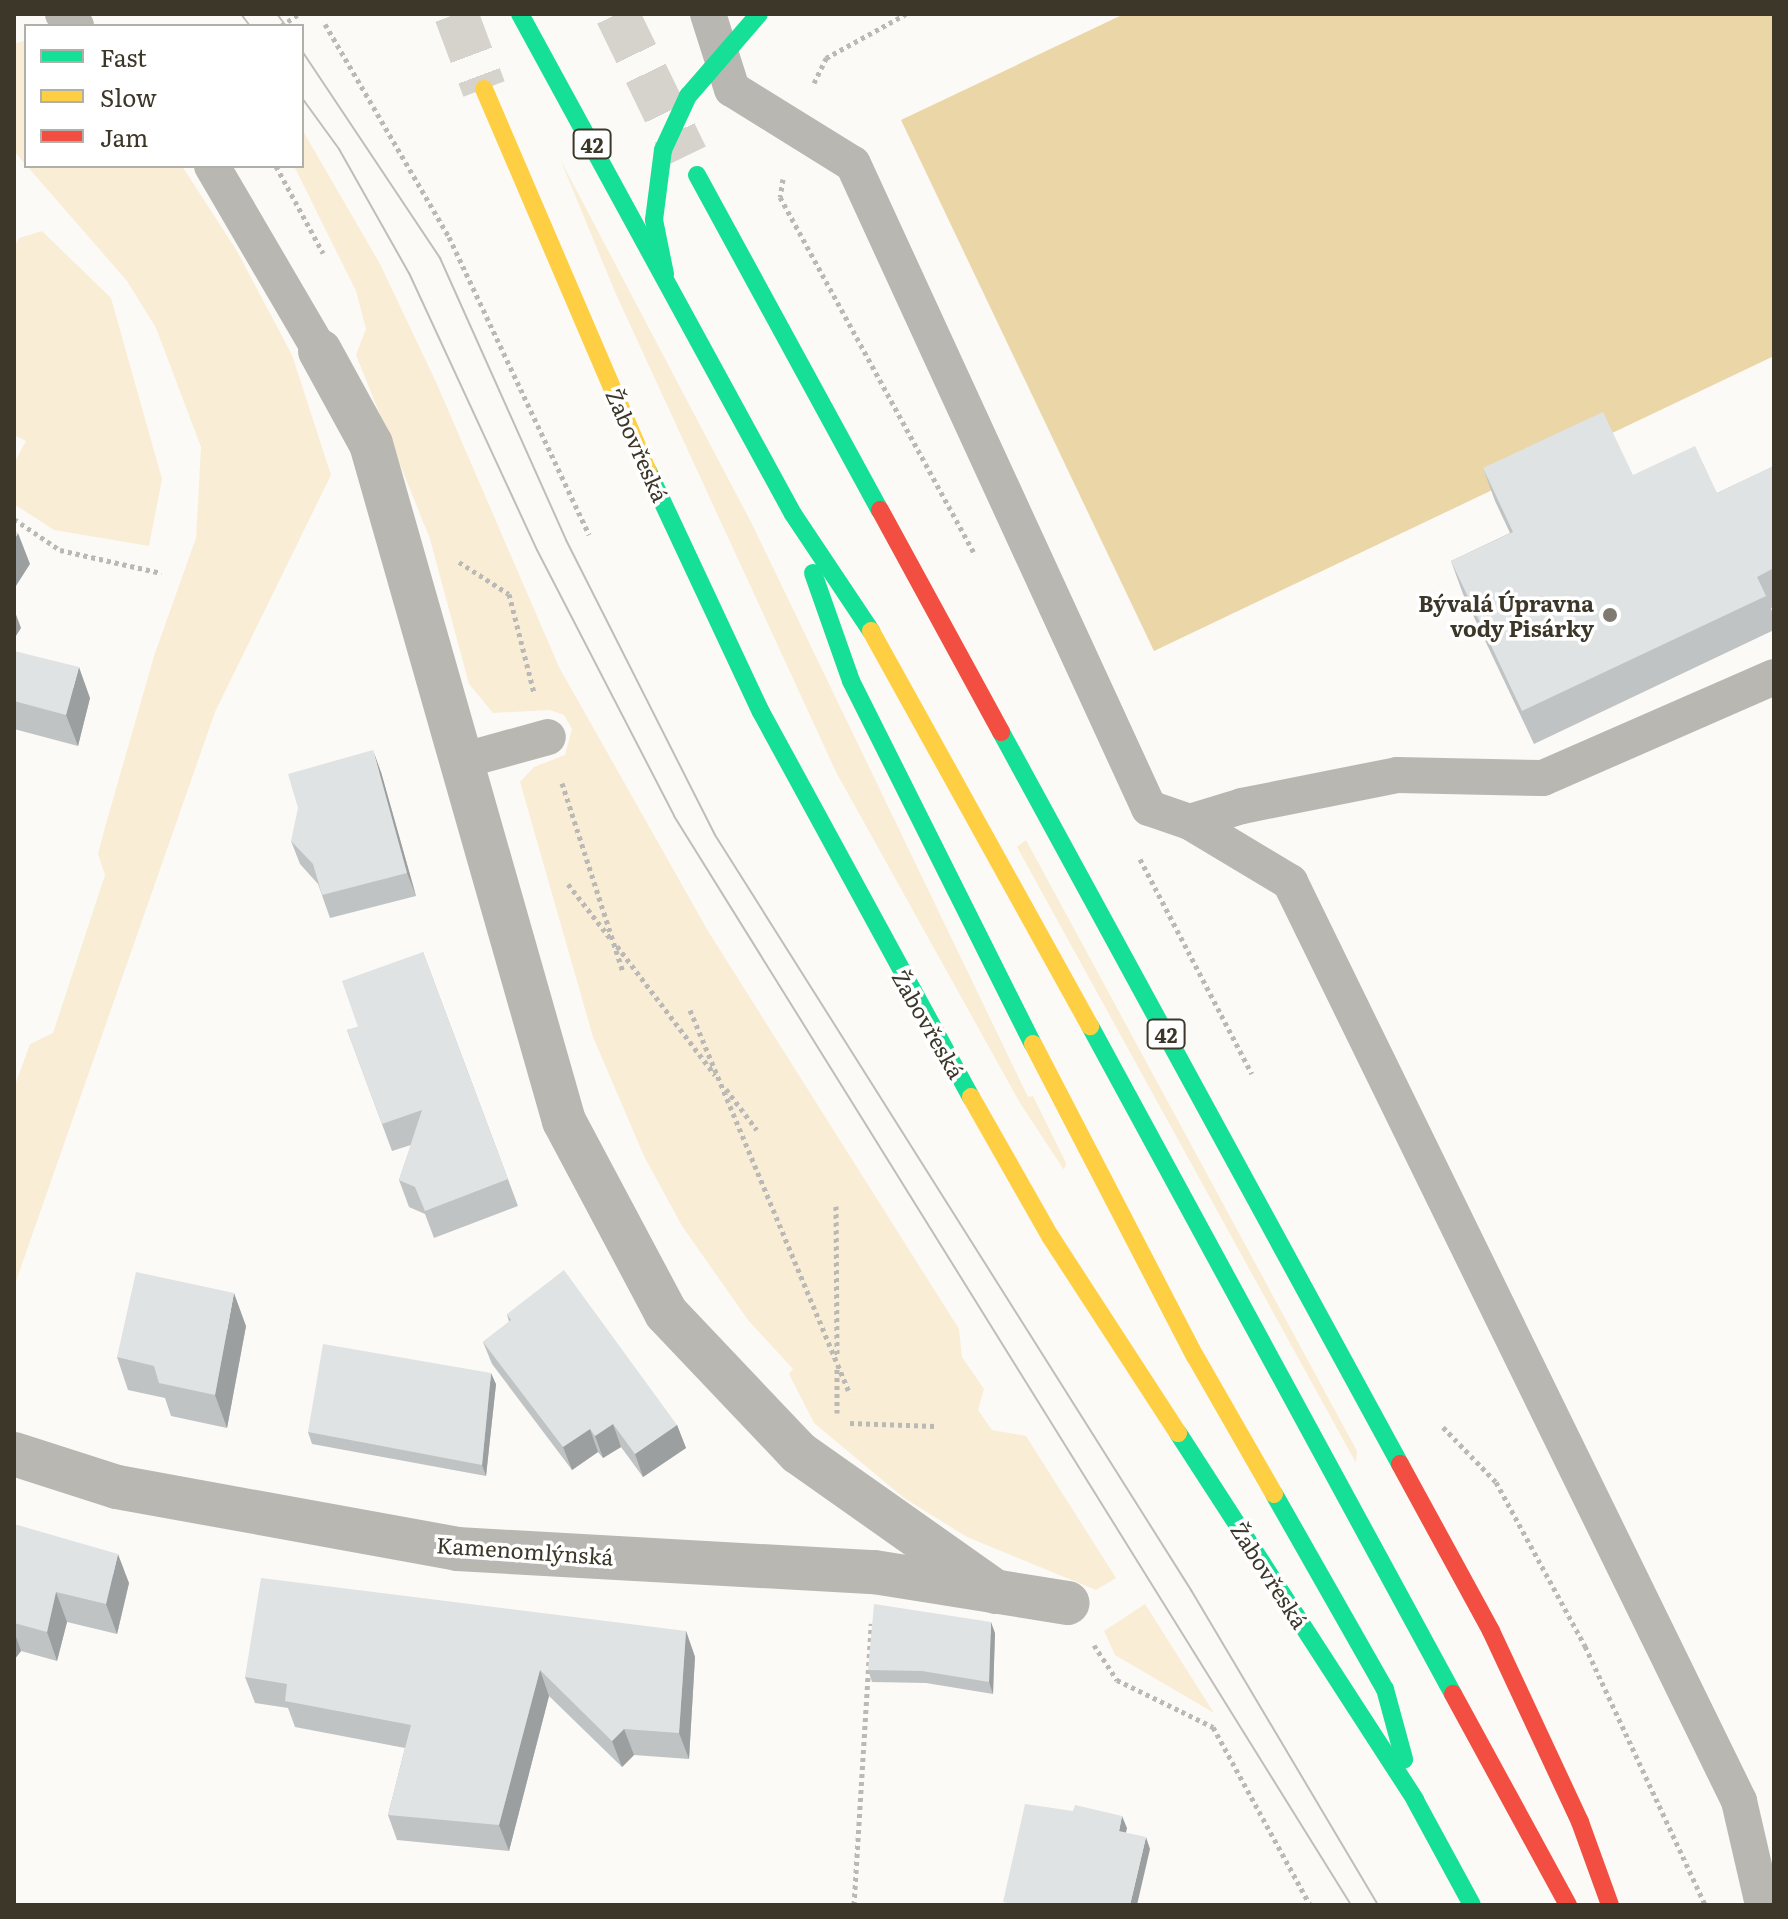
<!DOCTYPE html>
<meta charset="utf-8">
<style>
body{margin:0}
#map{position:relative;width:1788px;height:1919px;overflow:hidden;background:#fcfaf6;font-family:Literata,serif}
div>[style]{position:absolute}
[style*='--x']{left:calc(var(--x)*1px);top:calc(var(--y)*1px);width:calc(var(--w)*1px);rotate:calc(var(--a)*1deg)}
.green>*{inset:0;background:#f9edd6}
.water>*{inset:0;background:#ebd6a8}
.highway-tunnel>*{height:44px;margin-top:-22px;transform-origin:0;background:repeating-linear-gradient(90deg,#d6d3cd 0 44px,transparent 0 66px)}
.path>*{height:5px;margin-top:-2.5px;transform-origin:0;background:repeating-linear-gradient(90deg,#bbb9b5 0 4px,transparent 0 8px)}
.lane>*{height:36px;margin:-18px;padding:0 18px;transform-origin:18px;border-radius:18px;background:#b9b7b2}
.street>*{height:44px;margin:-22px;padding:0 22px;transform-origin:22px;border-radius:22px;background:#b9b7b2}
.fast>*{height:18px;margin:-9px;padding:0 9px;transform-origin:9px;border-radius:9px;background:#16e098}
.slow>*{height:18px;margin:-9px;padding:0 9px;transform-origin:9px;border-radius:9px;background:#ffcf43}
.jam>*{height:18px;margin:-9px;padding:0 9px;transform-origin:9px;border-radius:9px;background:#f24e42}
.tram>*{height:2px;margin:-1px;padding:0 1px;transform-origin:1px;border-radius:1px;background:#c0beb9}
.fast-bridge>*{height:18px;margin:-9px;padding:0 9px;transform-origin:9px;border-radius:9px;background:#16e098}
.wall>*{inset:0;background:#c0c3c4}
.shaded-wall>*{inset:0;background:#9c9fa0}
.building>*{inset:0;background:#dfe3e4}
.dots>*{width:22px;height:22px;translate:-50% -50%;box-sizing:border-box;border:4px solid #fff;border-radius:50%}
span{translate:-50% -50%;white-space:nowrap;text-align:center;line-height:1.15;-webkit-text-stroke:7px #fff;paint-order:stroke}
.shield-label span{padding:2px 6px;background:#fff;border:2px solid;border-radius:6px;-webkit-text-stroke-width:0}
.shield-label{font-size:20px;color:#3d3729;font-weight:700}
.street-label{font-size:22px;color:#3d3729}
.poi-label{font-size:22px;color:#3d3729;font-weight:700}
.right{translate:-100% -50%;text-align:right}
.frame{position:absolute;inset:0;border:16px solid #3d3729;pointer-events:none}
.legend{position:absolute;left:24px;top:24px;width:280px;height:144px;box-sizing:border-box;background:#fff;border:2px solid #b1afa9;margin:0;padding:10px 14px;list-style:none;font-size:24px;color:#3d3729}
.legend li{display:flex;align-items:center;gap:16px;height:40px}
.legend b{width:40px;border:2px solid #b1afa9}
</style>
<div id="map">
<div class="green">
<i style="clip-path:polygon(26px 40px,26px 165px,14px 151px,14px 44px)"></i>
<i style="clip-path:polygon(303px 131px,380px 264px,436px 382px,559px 667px,708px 931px,959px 1329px,962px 1357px,984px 1389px,978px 1410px,992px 1430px,1026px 1436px,1116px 1578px,1096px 1590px,967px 1537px,904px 1498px,814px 1423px,789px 1374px,793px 1369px,748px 1320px,682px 1226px,644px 1156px,593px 1037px,520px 782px,534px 767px,565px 755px,572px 729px,564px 715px,550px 710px,493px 713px,469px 684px,430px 539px,356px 355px,366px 329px,356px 291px,294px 166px,302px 166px)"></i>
<i style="clip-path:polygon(560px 159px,752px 524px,1028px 1097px,1033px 1096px,1066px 1163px,1064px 1170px,1020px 1103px,836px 772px,615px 292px)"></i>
<i style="clip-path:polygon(27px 166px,182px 166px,237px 251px,292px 355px,331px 475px,215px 712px,14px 1287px,14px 1088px,30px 1044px,53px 1033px,105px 875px,98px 854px,104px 831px,154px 656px,196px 538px,201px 447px,156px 328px,127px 281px)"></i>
<i style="clip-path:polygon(42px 231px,111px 298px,162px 479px,149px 546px,54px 530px,14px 504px,14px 463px,26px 441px,14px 435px,14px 247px,19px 238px)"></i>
<i style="clip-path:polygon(1026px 840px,1357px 1451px,1356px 1463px,1017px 847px)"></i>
<i style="clip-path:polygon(1145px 1604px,1214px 1713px,1115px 1655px,1104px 1631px)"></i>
</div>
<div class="water">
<i style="clip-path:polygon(1124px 14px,1774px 14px,1774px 356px,1154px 651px,901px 120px)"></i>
</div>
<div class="highway-tunnel">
<i style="--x:456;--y:14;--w:80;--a:69.5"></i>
<i style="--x:617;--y:14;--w:158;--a:64.1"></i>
</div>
<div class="path">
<i style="--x:325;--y:24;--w:246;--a:59.8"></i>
<i style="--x:449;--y:237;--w:329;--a:64.8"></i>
<i style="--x:281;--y:26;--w:22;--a:-34"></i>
<i style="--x:814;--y:83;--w:28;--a:-64"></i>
<i style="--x:826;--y:58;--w:91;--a:-28.8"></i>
<i style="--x:276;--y:166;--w:99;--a:61.6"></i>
<i style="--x:783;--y:179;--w:18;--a:99"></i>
<i style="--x:780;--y:197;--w:408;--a:61.4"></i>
<i style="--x:14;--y:519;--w:55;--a:34"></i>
<i style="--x:60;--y:550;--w:104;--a:12.8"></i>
<i style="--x:459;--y:562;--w:59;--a:32.6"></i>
<i style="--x:509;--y:594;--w:102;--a:75.8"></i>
<i style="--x:562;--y:783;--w:199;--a:72.1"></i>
<i style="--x:1140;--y:859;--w:242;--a:62.5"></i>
<i style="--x:568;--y:884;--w:68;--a:52.1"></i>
<i style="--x:617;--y:946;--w:162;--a:52.8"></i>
<i style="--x:690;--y:1010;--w:416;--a:67.4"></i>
<i style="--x:726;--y:1089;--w:51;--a:52.9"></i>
<i style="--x:836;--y:1206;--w:151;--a:89.6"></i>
<i style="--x:837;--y:1413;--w:46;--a:-90"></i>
<i style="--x:850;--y:1423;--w:85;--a:2"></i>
<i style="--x:1443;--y:1427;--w:76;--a:46.1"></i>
<i style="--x:1496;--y:1482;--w:187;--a:61.5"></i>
<i style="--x:1585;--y:1646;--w:285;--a:65.1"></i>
<i style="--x:1094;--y:1645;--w:42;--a:56.7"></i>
<i style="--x:1117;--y:1680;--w:107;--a:26.1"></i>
<i style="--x:1213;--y:1727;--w:203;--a:61.4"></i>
<i style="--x:854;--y:1905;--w:282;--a:-86.5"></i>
</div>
<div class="lane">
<i style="--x:63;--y:14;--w:18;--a:43"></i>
<i style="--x:708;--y:14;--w:79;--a:72.3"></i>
<i style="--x:732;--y:89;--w:142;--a:31.8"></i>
<i style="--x:853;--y:164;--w:709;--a:65.32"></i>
<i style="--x:1149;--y:808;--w:43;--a:18.9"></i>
<i style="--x:1190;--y:822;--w:117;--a:31"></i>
<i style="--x:1290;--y:882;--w:1023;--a:63.96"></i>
<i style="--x:1739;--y:1801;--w:107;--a:77"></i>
<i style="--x:212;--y:166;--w:214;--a:59.7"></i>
<i style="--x:461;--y:761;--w:90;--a:-15.4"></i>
<i style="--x:1190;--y:822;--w:54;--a:-17.1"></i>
<i style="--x:1242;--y:806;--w:158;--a:-11.3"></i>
<i style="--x:1397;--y:775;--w:146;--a:1.2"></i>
<i style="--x:1543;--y:778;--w:252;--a:-23.6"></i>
</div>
<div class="street">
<i style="--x:320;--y:351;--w:106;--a:61.3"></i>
<i style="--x:371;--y:444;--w:704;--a:74.09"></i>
<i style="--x:564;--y:1121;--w:217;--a:62"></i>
<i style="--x:666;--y:1313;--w:193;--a:46.5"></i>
<i style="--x:799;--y:1453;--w:241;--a:35.2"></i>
<i style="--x:14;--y:1454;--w:108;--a:17.8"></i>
<i style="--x:117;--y:1487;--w:346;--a:10.3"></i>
<i style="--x:457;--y:1549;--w:418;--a:3.2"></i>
<i style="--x:874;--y:1572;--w:196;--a:9.1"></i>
</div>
<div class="fast">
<i style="--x:520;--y:14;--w:570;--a:61.37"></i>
<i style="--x:793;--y:514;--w:141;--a:56.3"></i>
<i style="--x:697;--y:175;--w:382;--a:61.4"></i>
<i style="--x:648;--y:471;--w:266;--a:64.9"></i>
<i style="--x:761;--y:712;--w:439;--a:61.4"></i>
<i style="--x:813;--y:573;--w:114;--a:70.6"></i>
<i style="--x:851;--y:681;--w:406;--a:63.4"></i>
<i style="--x:1001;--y:732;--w:834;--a:61.41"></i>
<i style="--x:1090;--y:1026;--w:760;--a:61.48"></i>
<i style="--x:1178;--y:1433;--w:437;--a:57.1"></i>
<i style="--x:1415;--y:1800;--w:119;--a:61.5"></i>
<i style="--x:1274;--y:1494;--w:224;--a:60.4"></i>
<i style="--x:1385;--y:1689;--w:73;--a:74.8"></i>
</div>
<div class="slow">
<i style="--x:484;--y:89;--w:416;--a:66.8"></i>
<i style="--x:871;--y:631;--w:452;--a:61"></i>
<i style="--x:1033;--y:1044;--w:352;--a:62.6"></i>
<i style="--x:1195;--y:1356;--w:159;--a:60.2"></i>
<i style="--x:971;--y:1097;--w:160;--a:60.4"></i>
<i style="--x:1050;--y:1236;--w:235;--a:57"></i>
</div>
<div class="jam">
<i style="--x:880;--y:510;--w:253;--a:61.4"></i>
<i style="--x:1400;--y:1464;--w:190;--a:61.4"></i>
<i style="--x:1491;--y:1631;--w:211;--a:65"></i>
<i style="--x:1580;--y:1822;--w:88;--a:70.1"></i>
<i style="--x:1453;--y:1694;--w:240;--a:61.4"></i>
</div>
<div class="tram">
<i style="--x:241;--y:14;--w:15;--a:53"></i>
<i style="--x:277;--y:14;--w:15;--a:53"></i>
<i style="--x:302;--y:51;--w:249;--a:56.3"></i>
<i style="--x:440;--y:258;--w:309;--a:65.9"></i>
<i style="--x:566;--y:540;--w:330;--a:63.2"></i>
<i style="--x:715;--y:835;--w:893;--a:57.77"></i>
<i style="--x:1191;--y:1590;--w:366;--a:59.3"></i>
<i style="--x:302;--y:98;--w:63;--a:54"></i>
<i style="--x:339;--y:149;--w:142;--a:60.6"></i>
<i style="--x:409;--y:273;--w:305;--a:65.2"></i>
<i style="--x:537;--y:550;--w:299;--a:62.7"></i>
<i style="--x:674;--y:816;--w:1282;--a:58.13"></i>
</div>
<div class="fast-bridge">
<i style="--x:665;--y:274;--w:55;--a:-101.5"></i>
<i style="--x:654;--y:220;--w:71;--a:-82.7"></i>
<i style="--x:663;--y:150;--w:60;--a:-65.2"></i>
<i style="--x:688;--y:96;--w:108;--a:-49.1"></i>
</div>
<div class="wall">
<i style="clip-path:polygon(1774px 466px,1774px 607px,1771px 608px,1774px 618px,1774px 630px,1534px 744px,1463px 594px,1451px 561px,1510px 533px,1495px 501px,1483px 468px,1633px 475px,1717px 493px)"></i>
<i style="clip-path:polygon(14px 651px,90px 698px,78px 746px,14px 729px)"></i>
<i style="clip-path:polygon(381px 772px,416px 896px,330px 918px,318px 884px,300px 864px,291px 841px)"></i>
<i style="clip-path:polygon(423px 952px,518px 1206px,434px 1238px,425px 1214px,409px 1207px,399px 1180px,411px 1145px,392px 1151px,347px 1030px,358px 1027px)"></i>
<i style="clip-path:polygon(507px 1314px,677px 1425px,686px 1448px,643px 1477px,621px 1447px,603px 1458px,598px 1452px,572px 1470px,492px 1364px,483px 1342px,509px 1322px)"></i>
<i style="clip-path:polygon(246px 1326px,227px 1428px,171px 1416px,165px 1398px,128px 1390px,117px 1357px)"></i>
<i style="clip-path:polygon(496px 1384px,486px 1476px,312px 1444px,308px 1432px)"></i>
<i style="clip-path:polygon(14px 1524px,129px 1583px,117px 1634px,67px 1622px,57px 1661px,21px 1651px,14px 1660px)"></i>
<i style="clip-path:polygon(686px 1631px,695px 1657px,689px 1759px,634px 1755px,622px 1767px,549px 1696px,509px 1851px,397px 1840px,388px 1815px,405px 1748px,295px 1727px,288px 1708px,255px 1703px,245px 1677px)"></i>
<i style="clip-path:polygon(995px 1633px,993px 1694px,926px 1683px,872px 1682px,868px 1670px)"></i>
</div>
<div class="shaded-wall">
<i style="clip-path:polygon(18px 533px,30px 564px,14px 589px,14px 540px)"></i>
<i style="clip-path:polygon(14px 609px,21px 628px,14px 639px)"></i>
<i style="clip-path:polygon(79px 667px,90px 698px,78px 746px,66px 715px)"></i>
<i style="clip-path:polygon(373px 750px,381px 772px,416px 896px,407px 873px)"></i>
<i style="clip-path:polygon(234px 1293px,246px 1326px,227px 1428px,215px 1395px)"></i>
<i style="clip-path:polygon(491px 1373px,496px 1384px,486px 1476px,482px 1465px)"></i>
<i style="clip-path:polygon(613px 1424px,621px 1447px,603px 1458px,595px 1436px)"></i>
<i style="clip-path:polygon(677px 1425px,686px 1448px,643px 1477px,635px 1454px)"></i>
<i style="clip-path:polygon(590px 1429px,598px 1452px,572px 1470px,563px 1447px)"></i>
<i style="clip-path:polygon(118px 1554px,129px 1583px,117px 1634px,106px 1604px)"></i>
<i style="clip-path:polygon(56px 1592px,67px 1622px,57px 1661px,47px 1632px)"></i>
<i style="clip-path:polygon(991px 1622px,995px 1633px,993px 1694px,989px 1682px)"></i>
<i style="clip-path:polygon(14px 1631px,21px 1651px,14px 1660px)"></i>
<i style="clip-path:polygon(686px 1631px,695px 1657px,689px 1759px,679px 1733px)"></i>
<i style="clip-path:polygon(540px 1670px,549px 1696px,509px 1851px,499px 1825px)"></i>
<i style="clip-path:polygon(624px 1729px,634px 1755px,622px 1767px,612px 1741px)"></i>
<i style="clip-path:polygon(1122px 1816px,1127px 1828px,1124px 1842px,1119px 1831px)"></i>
<i style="clip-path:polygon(1146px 1837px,1150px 1849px,1137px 1905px,1130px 1905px)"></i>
</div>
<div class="building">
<i style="clip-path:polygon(1603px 412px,1633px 475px,1695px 446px,1717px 493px,1774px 466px,1774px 568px,1757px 577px,1766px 596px,1522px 711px,1451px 561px,1513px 532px,1483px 468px)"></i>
<i style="clip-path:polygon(14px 530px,18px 533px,14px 540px)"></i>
<i style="clip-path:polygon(14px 651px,79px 667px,66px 715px,14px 701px)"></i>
<i style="clip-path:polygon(373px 750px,407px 873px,322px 895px,313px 864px,291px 841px,298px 808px,288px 774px)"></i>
<i style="clip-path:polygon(423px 952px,508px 1179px,425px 1211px,415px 1187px,399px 1180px,422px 1110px,382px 1124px,347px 1030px,358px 1027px,342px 981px)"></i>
<i style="clip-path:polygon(564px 1270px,677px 1425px,635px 1454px,613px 1424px,595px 1436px,590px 1429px,563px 1447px,483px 1342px,511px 1320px,507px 1314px)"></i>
<i style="clip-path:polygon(136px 1272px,234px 1293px,215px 1395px,159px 1383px,154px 1366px,117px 1357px)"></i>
<i style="clip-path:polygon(323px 1344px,491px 1373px,482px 1465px,308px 1432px)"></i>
<i style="clip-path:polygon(14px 1524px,118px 1554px,106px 1604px,56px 1592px,47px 1632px,14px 1623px)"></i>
<i style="clip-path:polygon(261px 1578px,686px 1631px,679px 1733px,624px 1729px,612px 1741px,540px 1670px,499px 1825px,388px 1815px,411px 1725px,285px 1701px,287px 1684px,245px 1677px)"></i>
<i style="clip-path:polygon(874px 1604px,991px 1622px,989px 1682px,922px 1671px,868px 1670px)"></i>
<i style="clip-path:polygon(1025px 1804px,1073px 1811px,1075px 1805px,1122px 1816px,1119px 1831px,1146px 1837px,1130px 1905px,1016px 1905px,1003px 1902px)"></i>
</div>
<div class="dots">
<i style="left:1610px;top:615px;background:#807b71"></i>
</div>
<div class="shield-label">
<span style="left:592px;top:144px">42</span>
<span style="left:1166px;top:1034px">42</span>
</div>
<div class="street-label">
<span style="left:638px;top:445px;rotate:66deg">Žabovřeská</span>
<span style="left:929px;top:1024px;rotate:60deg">Žabovřeská</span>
<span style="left:525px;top:1550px;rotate:4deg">Kamenomlýnská</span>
<span style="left:1270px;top:1575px;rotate:57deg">Žabovřeská</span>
</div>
<div class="poi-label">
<span class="right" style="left:1594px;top:615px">Bývalá Úpravna<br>vody Pisárky</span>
</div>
<div class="frame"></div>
<ul class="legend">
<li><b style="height:10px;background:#16e098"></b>Fast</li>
<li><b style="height:10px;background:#ffcf43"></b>Slow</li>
<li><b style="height:10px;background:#f24e42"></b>Jam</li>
</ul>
</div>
